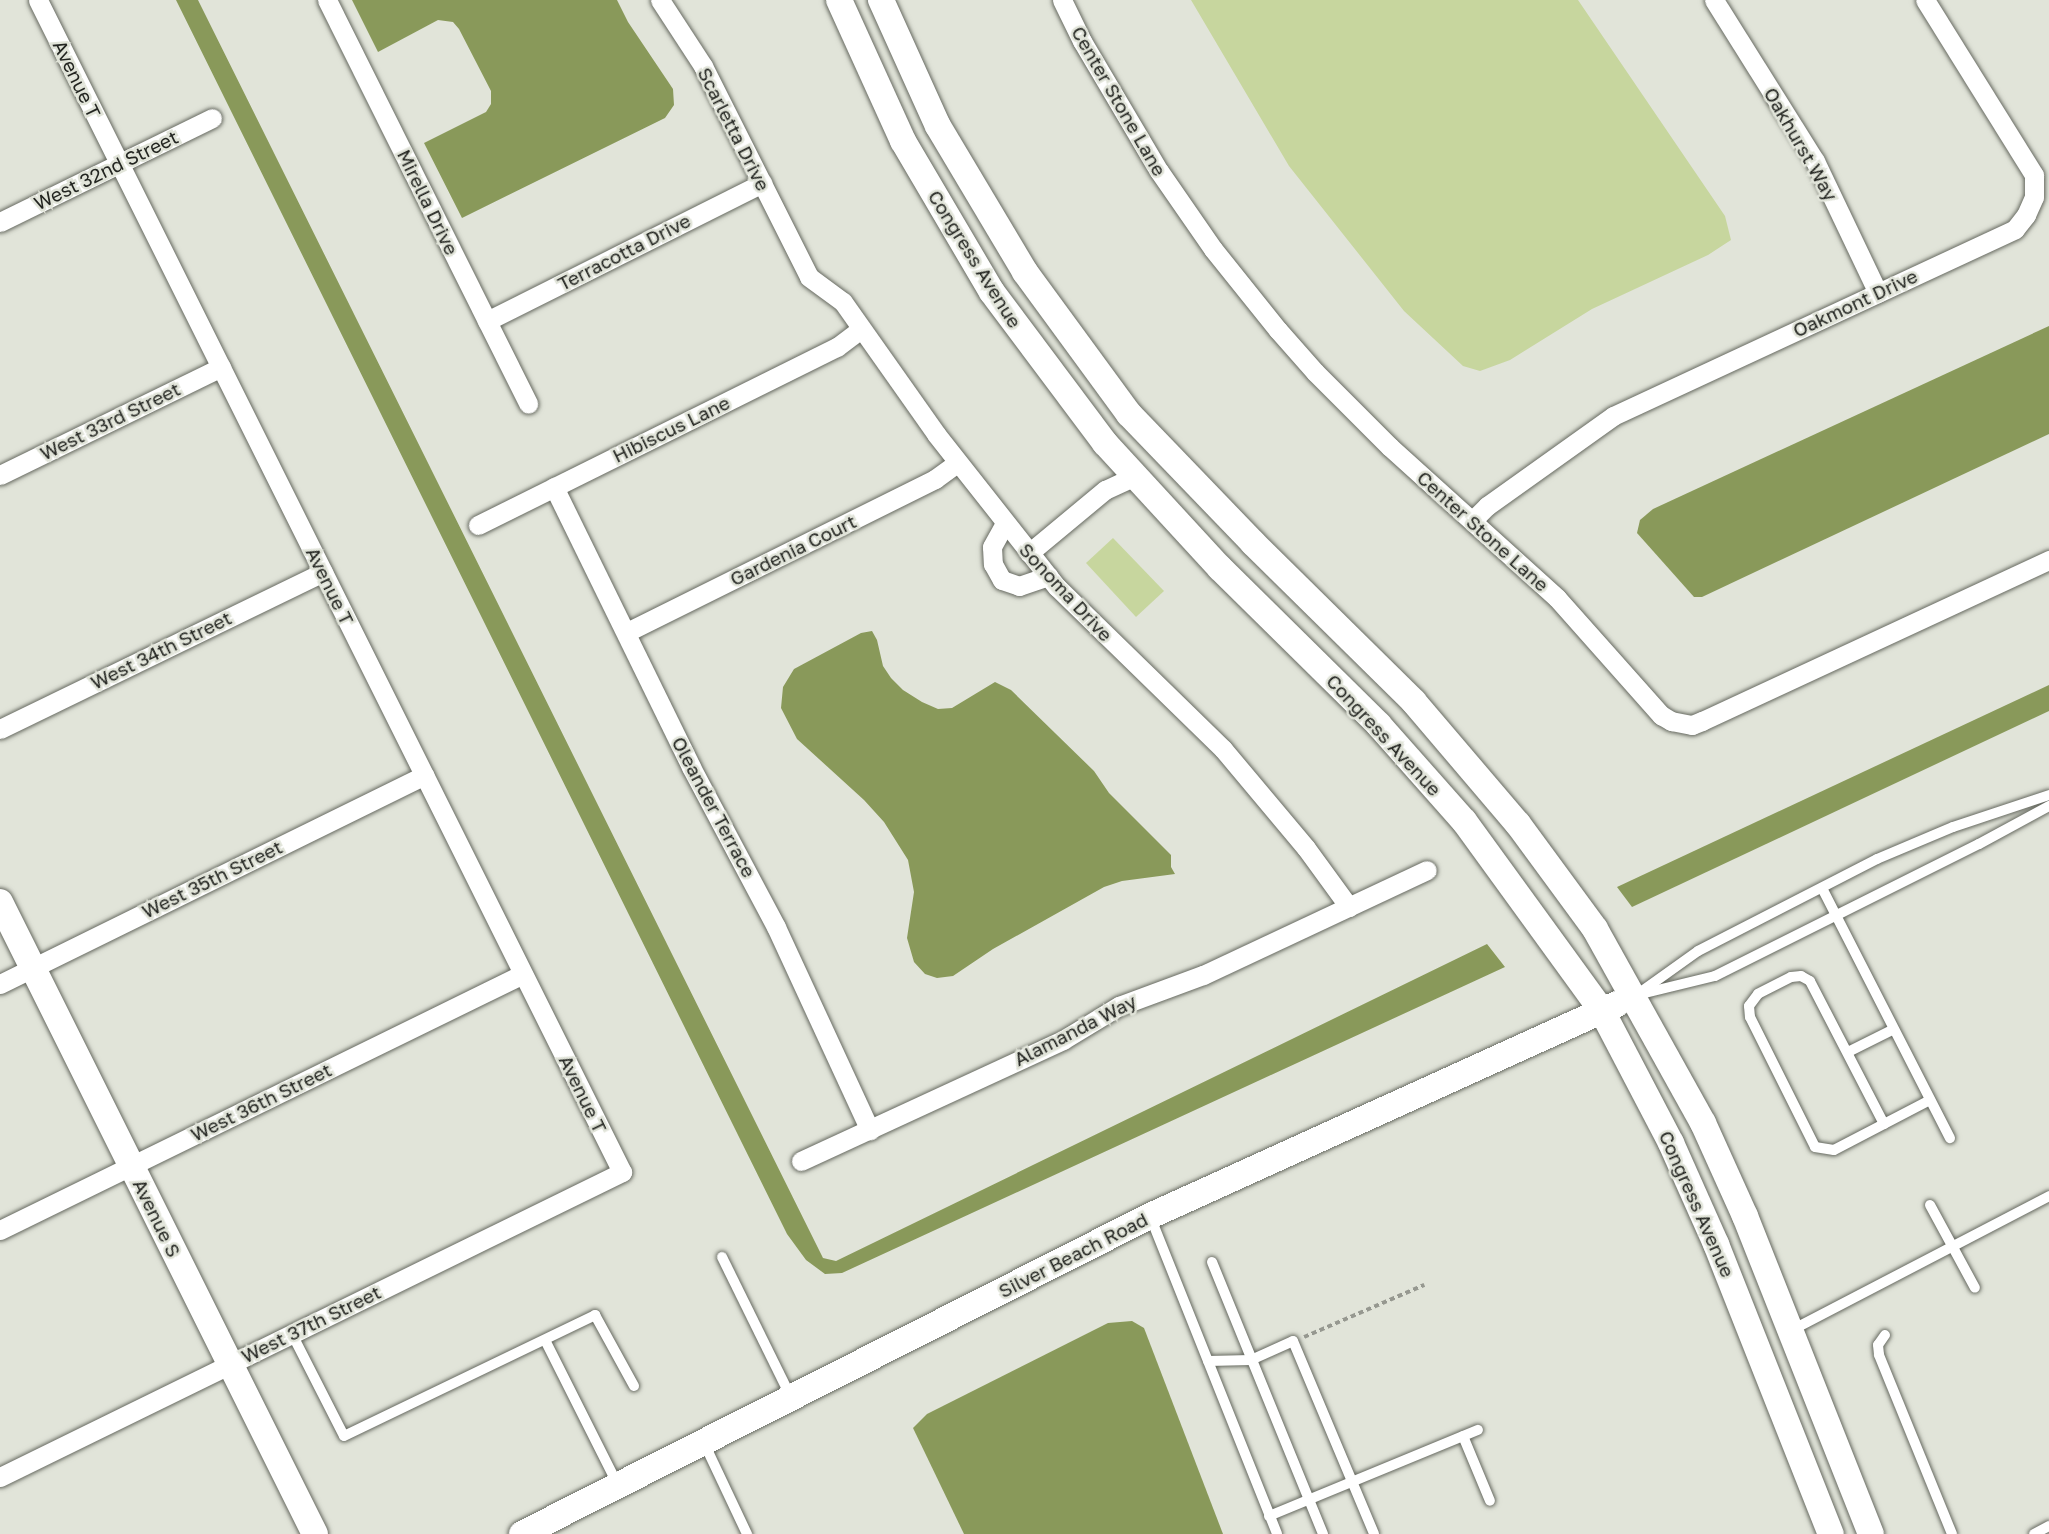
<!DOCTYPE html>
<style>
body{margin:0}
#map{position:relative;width:2049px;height:1534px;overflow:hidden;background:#e1e4d9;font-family:"Golos Text",sans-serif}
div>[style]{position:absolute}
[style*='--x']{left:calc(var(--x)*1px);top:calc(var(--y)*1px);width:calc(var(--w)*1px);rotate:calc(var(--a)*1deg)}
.green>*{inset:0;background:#c7d69e}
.water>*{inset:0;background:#89995a}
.path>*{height:3.5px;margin-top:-1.75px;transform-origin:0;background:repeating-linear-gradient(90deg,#969890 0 5px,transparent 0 8.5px)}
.roads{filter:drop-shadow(0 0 2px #666960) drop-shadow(0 0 2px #666960)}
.lane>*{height:10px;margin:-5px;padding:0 5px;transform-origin:5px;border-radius:5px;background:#fff}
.street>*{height:19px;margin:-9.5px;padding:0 9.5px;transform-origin:9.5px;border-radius:9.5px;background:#fff}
.secondary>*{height:26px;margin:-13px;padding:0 13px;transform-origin:13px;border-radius:13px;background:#fff}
span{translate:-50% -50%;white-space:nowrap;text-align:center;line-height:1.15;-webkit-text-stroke:5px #e1e4d9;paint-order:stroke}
.street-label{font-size:19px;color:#232521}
</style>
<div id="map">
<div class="green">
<i style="clip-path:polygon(1191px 0,1578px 0,1725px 216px,1731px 240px,1708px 255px,1592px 309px,1510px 360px,1480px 371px,1463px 366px,1404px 311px,1289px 166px)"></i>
<i style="clip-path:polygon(1113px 538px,1164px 591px,1136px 617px,1086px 563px)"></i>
</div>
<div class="water">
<i style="clip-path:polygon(176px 0,198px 0,823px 1258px,836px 1261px,1487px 944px,1505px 967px,842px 1273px,825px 1274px,806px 1260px,787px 1234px)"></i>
<i style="clip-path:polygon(352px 0,617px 0,628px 22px,673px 89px,674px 105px,665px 118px,462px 218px,424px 143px,486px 112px,491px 104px,491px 91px,459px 29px,453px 22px,438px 20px,378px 52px)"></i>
<i style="clip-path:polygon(2049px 326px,2049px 434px,1702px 597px,1694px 597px,1637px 533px,1640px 520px,1653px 509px)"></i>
<i style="clip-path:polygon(872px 631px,877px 640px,883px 666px,891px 678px,903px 690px,922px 702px,938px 709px,952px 708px,995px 682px,1011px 690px,1094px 771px,1109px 793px,1171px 855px,1171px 867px,1175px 874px,1122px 881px,1104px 887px,993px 949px,953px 976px,937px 978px,925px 974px,914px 962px,907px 938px,914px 892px,908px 860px,884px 822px,864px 800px,797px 739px,781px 708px,783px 687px,794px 669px,861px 633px)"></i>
<i style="clip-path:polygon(2049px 685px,2049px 711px,1632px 907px,1617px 887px)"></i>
<i style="clip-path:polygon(1132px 1321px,1144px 1328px,1223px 1534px,964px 1534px,913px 1428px,927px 1414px,1108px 1323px)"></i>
</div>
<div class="path">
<i style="--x:1304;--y:1337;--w:131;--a:-23.4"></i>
</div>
<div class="roads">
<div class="lane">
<i style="--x:1822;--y:888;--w:281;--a:62.9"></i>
<i style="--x:1641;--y:994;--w:76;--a:-13.7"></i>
<i style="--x:1715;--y:976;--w:295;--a:-26.6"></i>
<i style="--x:1979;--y:844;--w:80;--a:-28.5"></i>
<i style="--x:1635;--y:996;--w:77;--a:-35.5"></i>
<i style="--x:1698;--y:951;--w:201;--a:-27.2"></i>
<i style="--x:1877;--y:859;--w:82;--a:-22.8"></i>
<i style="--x:1953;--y:827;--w:101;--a:-18.4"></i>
<i style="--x:1848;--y:1052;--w:51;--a:-26.6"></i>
<i style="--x:1884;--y:1124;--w:161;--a:-117.4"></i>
<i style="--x:1810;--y:981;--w:10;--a:-151"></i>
<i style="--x:1801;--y:976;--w:10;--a:174"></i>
<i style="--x:1791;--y:977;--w:37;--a:153"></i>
<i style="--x:1758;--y:994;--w:15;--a:127"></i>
<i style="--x:1749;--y:1006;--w:11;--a:85"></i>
<i style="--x:1750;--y:1017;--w:145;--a:63.4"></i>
<i style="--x:1815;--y:1147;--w:19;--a:9"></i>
<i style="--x:1834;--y:1150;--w:108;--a:-27.5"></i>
<i style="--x:1930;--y:1205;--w:94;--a:61.5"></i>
<i style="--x:1150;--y:1216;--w:342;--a:68.2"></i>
<i style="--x:722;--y:1257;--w:156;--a:63.8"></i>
<i style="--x:1212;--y:1262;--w:294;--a:67.8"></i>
<i style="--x:1792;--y:1330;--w:290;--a:-27.5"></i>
<i style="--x:292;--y:1334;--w:114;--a:63"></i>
<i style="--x:344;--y:1436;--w:279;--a:-25.7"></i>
<i style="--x:595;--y:1315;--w:81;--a:61.2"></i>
<i style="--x:1885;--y:1335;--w:12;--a:125"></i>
<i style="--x:1878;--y:1345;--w:10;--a:84"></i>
<i style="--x:1879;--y:1355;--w:193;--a:67.8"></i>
<i style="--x:545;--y:1340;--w:160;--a:63.3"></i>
<i style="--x:1208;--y:1361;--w:43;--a:-1.3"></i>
<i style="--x:1251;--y:1360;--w:46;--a:-24.3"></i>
<i style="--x:1293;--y:1341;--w:209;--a:67.2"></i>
<i style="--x:1463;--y:1436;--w:70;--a:67.4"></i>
<i style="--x:704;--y:1443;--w:101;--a:64.7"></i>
<i style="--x:1269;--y:1516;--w:226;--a:-22.4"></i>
<i style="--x:2034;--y:1534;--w:17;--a:-28"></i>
</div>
<div class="street">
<i style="--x:327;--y:0;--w:451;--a:63.5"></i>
<i style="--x:660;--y:0;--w:79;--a:56.9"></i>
<i style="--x:703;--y:66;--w:236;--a:63.3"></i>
<i style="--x:809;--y:277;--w:42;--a:36.3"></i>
<i style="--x:843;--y:302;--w:161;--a:54.8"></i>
<i style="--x:936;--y:434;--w:195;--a:51.7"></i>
<i style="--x:1057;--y:587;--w:232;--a:44.3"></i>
<i style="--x:1223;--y:749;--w:129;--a:50"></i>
<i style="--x:1306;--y:848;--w:73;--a:53.9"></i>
<i style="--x:1062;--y:0;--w:46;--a:64"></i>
<i style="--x:1082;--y:41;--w:151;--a:59.4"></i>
<i style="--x:1159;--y:171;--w:95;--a:55.3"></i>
<i style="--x:1213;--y:249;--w:104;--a:51.3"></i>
<i style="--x:1278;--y:330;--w:56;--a:48.6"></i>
<i style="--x:1315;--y:372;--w:106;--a:45"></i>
<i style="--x:1390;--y:447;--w:225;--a:42.1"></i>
<i style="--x:1557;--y:598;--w:157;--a:48.4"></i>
<i style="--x:1661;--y:715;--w:12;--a:31"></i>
<i style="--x:1671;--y:721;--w:21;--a:11"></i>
<i style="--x:1692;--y:725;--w:11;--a:-22"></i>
<i style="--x:1702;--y:721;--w:383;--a:-24.9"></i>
<i style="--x:1714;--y:0;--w:190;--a:57.9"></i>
<i style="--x:1815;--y:161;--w:146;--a:64.5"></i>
<i style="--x:0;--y:222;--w:236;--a:-26.1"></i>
<i style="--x:487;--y:321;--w:308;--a:-26.6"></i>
<i style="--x:0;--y:475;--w:246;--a:-26"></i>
<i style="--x:554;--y:487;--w:312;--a:63.9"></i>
<i style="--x:691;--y:767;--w:181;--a:62"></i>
<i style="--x:776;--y:927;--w:224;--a:65.2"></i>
<i style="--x:1473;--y:520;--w:20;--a:-45"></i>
<i style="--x:1487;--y:506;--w:155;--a:-35.5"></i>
<i style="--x:1613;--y:416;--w:443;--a:-24.9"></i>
<i style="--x:2015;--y:229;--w:18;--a:-52"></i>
<i style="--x:2026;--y:215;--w:20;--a:-66"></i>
<i style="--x:2034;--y:197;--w:22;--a:-90"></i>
<i style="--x:2034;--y:175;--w:206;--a:-121.9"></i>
<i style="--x:478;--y:525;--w:401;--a:-26.4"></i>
<i style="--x:837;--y:347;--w:30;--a:-37"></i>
<i style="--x:1004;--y:525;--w:25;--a:119"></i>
<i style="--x:992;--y:547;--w:17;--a:87"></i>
<i style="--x:993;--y:564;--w:18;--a:61"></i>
<i style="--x:1002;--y:580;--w:18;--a:19"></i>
<i style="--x:1019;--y:586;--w:31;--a:-19"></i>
<i style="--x:1029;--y:553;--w:99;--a:-39.7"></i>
<i style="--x:1105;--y:490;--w:33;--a:-25"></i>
<i style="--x:627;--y:632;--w:344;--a:-26.4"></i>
<i style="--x:935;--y:479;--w:27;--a:-36"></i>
<i style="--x:0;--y:729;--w:359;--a:-25.9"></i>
<i style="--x:0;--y:984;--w:473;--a:-26.2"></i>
<i style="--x:801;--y:1161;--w:289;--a:-24.8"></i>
<i style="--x:1063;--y:1040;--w:66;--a:-31.3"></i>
<i style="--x:1119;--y:1006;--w:90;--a:-20.3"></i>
<i style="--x:1203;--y:975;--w:247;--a:-25.1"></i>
<i style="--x:0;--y:1230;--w:582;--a:-26.08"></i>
<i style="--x:0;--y:1477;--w:693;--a:-26.12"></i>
<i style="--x:622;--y:1172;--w:1309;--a:-116.49"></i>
</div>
<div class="secondary">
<i style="--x:839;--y:0;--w:155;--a:65.6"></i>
<i style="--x:903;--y:141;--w:175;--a:59.5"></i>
<i style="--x:992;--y:292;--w:189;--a:53.2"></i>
<i style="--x:1105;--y:443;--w:170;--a:47.4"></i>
<i style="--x:1220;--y:568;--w:223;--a:44.6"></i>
<i style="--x:1379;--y:725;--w:128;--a:48.5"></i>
<i style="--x:1464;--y:821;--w:235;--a:54"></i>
<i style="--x:1602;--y:1011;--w:149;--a:62.4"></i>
<i style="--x:1671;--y:1143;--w:111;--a:66"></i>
<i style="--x:1716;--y:1244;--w:312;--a:68.4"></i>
<i style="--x:881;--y:0;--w:138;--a:65.7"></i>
<i style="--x:938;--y:126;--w:170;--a:59.2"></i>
<i style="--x:1025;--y:272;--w:176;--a:53.8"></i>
<i style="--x:1129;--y:414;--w:179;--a:46.1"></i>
<i style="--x:1253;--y:543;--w:226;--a:44.6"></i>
<i style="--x:1414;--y:702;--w:160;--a:49.6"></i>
<i style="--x:1518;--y:824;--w:130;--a:53.7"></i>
<i style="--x:1595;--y:929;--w:222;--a:60.9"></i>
<i style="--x:1703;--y:1123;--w:102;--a:65.7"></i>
<i style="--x:1745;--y:1216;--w:342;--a:68.4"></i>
<i style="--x:0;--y:902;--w:706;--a:63.51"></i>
<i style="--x:522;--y:1534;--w:704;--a:-26.86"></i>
<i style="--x:1150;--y:1216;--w:513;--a:-24.42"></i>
</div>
</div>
<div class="street-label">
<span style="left:77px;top:79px;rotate:64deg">Avenue T</span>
<span style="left:1119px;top:101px;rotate:60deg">Center Stone Lane</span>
<span style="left:734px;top:129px;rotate:63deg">Scarletta Drive</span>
<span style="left:1801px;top:144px;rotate:60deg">Oakhurst Way</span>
<span style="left:106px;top:170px;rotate:-26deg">West 32nd Street</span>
<span style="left:428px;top:202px;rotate:64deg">Mirella Drive</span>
<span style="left:624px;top:252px;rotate:-27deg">Terracotta Drive</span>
<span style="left:975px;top:259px;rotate:58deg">Congress Avenue</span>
<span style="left:1855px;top:303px;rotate:-25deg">Oakmont Drive</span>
<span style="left:110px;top:421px;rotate:-26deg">West 33rd Street</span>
<span style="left:671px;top:429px;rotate:-26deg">Hibiscus Lane</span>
<span style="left:1483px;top:531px;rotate:42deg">Center Stone Lane</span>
<span style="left:793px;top:550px;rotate:-26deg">Gardenia Court</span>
<span style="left:330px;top:586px;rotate:64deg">Avenue T</span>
<span style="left:1066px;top:592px;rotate:47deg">Sonoma Drive</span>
<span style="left:161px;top:650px;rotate:-26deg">West 34th Street</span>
<span style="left:1384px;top:735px;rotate:47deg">Congress Avenue</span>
<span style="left:714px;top:807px;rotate:62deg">Oleander Terrace</span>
<span style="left:212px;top:879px;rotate:-26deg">West 35th Street</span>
<span style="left:1075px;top:1030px;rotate:-27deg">Alamanda Way</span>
<span style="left:583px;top:1094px;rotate:64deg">Avenue T</span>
<span style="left:261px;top:1102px;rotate:-26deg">West 36th Street</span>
<span style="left:1697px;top:1204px;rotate:66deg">Congress Avenue</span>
<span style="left:157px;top:1218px;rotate:64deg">Avenue S</span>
<span style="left:1073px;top:1255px;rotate:-27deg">Silver Beach Road</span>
<span style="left:311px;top:1324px;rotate:-26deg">West 37th Street</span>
</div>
</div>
